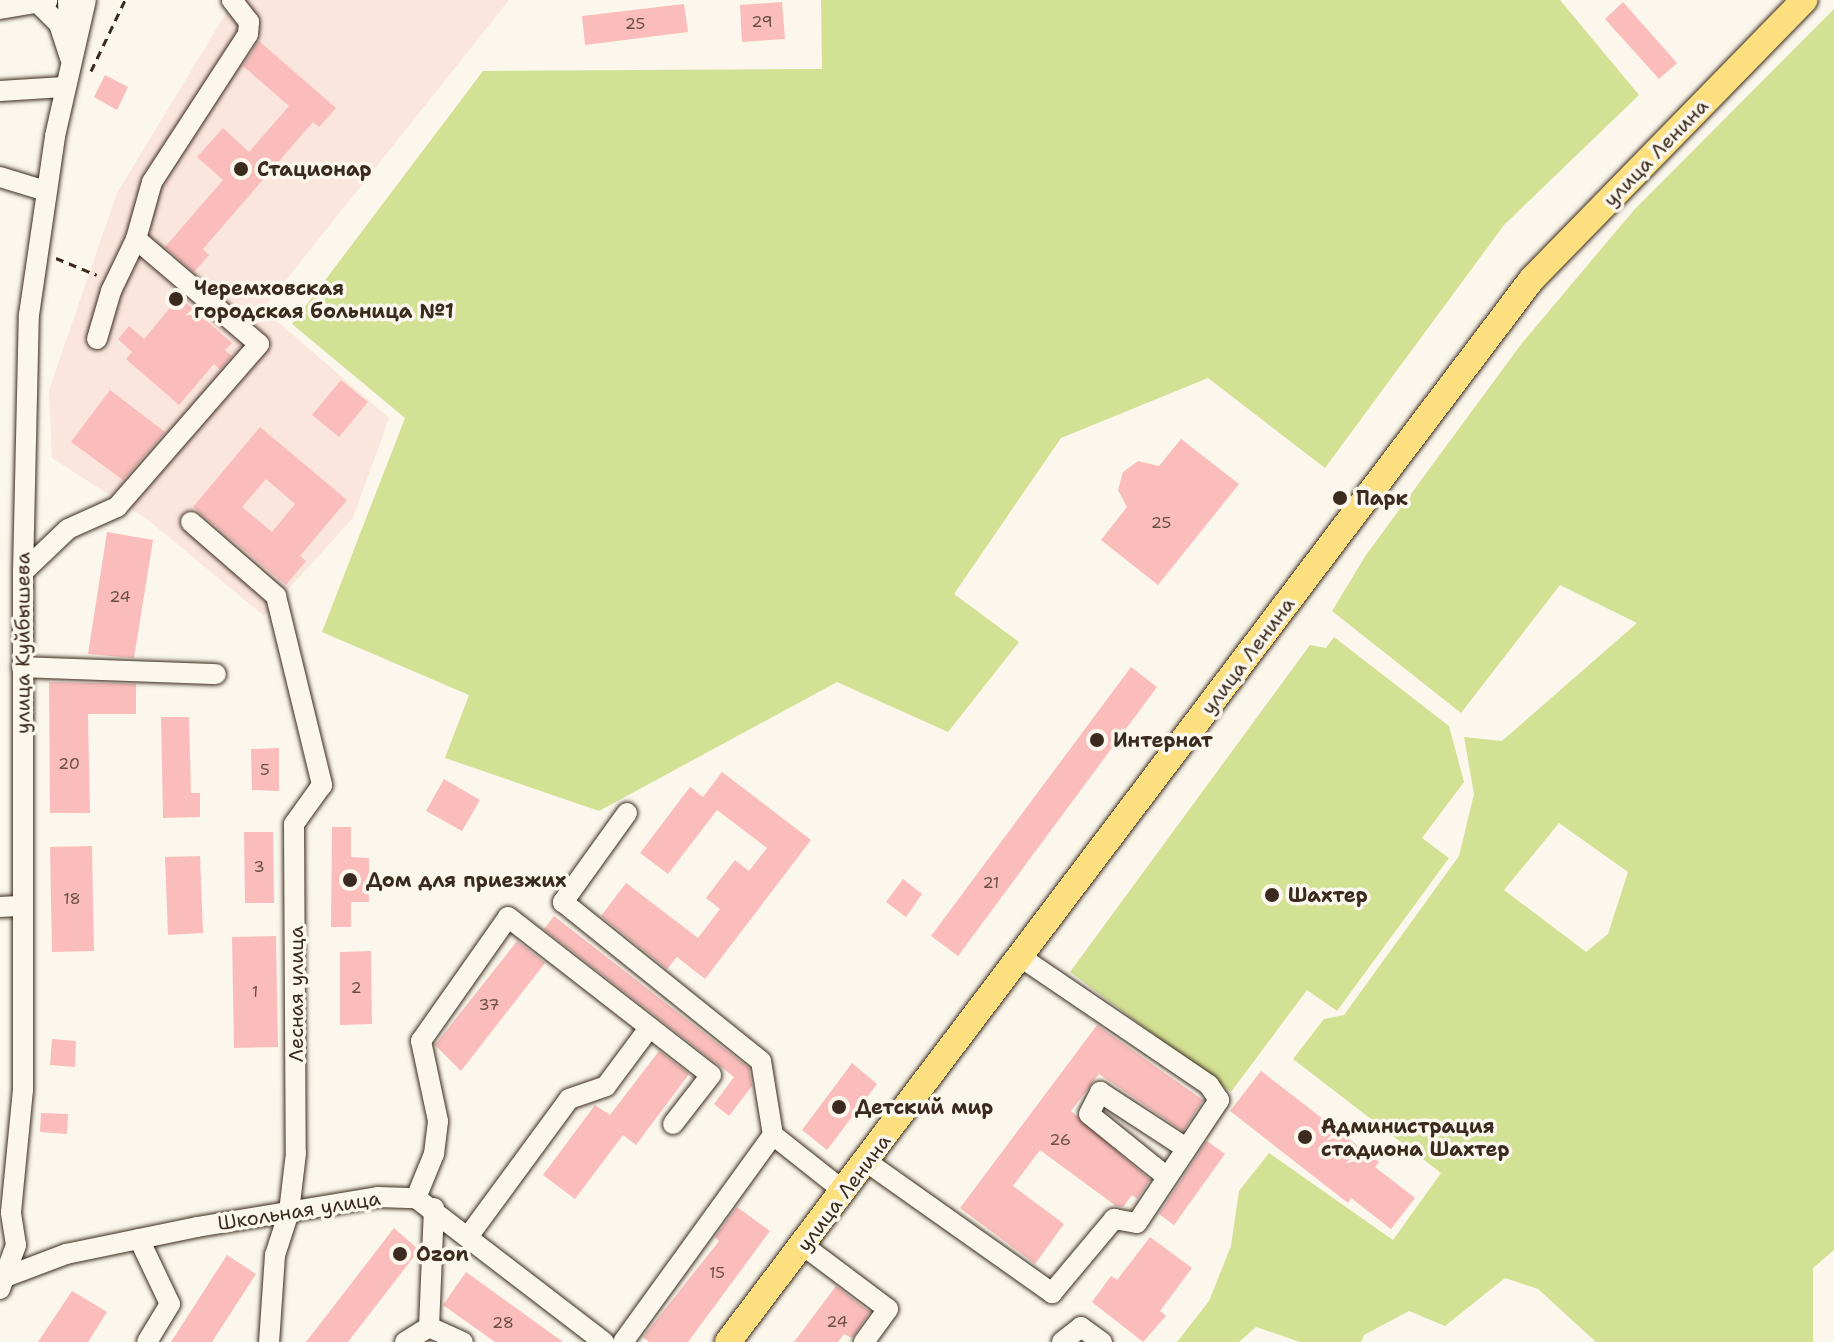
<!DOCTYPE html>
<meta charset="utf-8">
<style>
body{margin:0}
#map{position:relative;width:1834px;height:1342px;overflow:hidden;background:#fbf7ec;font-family:"Shantell Sans",sans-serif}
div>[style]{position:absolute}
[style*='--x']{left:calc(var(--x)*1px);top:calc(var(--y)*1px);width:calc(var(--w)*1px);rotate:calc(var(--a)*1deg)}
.built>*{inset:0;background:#fbe6dd}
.green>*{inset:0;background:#d3e194}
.building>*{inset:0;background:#fabdbb}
.path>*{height:3px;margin-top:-1.5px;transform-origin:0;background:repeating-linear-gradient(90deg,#3b2a1e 0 8px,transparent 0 14px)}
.roads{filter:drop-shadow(0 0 2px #3b2a1e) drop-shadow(0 0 2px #3b2a1e)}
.minor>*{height:20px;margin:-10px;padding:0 10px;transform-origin:10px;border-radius:10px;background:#fbf7ec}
.major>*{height:26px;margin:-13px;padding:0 13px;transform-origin:13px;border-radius:13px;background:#fce080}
.dots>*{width:22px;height:22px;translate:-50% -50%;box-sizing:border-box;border:4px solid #fbf7ec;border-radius:50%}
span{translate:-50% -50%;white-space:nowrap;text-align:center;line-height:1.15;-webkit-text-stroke:7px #fbf7ec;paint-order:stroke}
.number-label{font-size:16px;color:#6b4f45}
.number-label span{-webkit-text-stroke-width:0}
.street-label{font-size:20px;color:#3b2a1e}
.poi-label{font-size:20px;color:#3b2a1e;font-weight:700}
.left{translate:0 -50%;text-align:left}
</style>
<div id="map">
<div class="built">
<i style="clip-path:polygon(234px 0,509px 0,263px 309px,389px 418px,353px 518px,264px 616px,147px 519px,52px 458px,49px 390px,117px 193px)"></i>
</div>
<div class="green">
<i style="clip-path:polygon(821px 0,1560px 0,1639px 95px,1504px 225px,1325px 468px,1208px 378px,1061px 438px,954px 594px,1019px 642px,948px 732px,837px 682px,599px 811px,445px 758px,469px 695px,322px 632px,405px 418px,292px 324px,483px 71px,822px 69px)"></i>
<i style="clip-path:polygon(evenodd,1834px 9px,1834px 1250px,1813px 1268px,1813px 1342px,1596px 1342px,1538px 1289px,1505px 1278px,1445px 1326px,1409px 1311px,1364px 1335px,1361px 1342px,1300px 1342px,1256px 1327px,1239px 1342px,1177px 1342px,1209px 1301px,1231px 1246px,1239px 1191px,1269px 1153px,1393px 1240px,1441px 1173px,1293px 1059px,1324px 1019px,1344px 1015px,1459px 856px,1474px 794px,1464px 737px,1502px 741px,1637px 623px,1560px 585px,1461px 713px,1332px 611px,1366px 555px,1522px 343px,1634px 210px,1834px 9px,1559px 823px,1628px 872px,1608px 934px,1586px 952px,1504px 890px,1559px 823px)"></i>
<i style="clip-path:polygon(1334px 637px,1449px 726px,1464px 782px,1422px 838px,1449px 858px,1337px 1011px,1307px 990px,1231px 1092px,1070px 972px,1310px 645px,1326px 648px)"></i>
</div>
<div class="building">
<i style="clip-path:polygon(782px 2px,785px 39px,742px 42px,740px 5px)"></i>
<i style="clip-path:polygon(1623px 2px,1677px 63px,1659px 79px,1605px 19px)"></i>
<i style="clip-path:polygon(684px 4px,688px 32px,585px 45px,582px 16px)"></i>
<i style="clip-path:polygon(259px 41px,336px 108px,319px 127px,313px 122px,203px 249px,209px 255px,194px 272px,165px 247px,223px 180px,197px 157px,223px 128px,249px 152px,289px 106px,243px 66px)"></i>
<i style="clip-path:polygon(105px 75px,128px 87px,117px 110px,94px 97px)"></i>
<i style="clip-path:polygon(179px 297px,232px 343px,225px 350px,232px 356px,220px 369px,214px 364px,179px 405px,126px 359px,132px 352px,118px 339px,129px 326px,144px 339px)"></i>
<i style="clip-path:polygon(341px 380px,368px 402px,339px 437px,312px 415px)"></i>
<i style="clip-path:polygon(110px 390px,165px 432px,123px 480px,71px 442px)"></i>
<i style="clip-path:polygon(evenodd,260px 427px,347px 500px,300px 556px,306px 561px,286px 585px,193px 507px,260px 427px,266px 479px,295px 504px,272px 532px,242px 507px,266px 479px)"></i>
<i style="clip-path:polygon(1181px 439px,1239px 484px,1158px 585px,1101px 540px,1127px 507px,1118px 490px,1123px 472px,1138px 461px,1159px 466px)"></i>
<i style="clip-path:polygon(107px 532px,153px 540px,134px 658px,88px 654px)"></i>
<i style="clip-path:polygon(1131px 667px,1157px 687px,958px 956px,931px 936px)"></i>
<i style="clip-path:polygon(49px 682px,136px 684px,136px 714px,88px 714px,90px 813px,50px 813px)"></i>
<i style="clip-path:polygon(161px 717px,189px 717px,191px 793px,200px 793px,200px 817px,163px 818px)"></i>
<i style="clip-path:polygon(279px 748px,279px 791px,252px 790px,251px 749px)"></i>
<i style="clip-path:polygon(722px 772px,811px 840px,705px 979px,677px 957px,667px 969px,601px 916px,626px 883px,698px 938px,720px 909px,706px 898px,735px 860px,749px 871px,767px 848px,717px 810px,668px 874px,640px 853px,690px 787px,703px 797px)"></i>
<i style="clip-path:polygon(444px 779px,480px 800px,462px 831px,426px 811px)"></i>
<i style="clip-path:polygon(332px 827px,351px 827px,351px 857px,369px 858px,369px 902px,351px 902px,351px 927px,331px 927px)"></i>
<i style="clip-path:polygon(244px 832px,273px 832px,274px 903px,245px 903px)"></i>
<i style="clip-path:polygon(92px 846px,94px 951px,52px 952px,50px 847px)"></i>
<i style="clip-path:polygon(200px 856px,203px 933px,168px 935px,165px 857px)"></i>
<i style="clip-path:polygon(903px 879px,922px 894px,906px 917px,886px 902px)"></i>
<i style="clip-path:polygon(554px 916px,749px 1068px,752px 1086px,729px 1116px,714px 1104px,734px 1077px,544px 929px)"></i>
<i style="clip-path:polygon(276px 936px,278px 1047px,234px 1048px,232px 937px)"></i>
<i style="clip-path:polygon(517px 941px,545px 963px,461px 1071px,435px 1045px)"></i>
<i style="clip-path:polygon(371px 951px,372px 1024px,340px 1025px,340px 952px)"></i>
<i style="clip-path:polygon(1097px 1025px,1203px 1100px,1183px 1131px,1099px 1074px,1071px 1111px,1150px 1180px,1137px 1199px,1132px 1195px,1123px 1207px,1116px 1206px,1040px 1150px,1013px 1186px,1064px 1224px,1035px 1264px,960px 1208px)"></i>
<i style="clip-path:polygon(52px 1039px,76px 1041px,75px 1067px,50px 1065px)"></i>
<i style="clip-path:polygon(659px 1051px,689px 1074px,636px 1145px,623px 1135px,575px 1199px,543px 1175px,595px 1105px,610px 1115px)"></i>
<i style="clip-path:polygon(852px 1063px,877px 1084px,827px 1150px,802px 1130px)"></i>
<i style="clip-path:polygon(1261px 1071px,1379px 1162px,1375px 1167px,1415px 1198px,1391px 1229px,1351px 1198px,1348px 1203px,1230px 1111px)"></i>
<i style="clip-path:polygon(41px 1113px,68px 1114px,67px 1134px,40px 1132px)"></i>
<i style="clip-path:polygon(1207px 1141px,1225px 1154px,1174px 1225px,1159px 1214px)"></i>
<i style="clip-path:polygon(737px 1207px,770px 1231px,688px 1342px,649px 1342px,643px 1337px,719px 1241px,715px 1237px)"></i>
<i style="clip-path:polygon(394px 1228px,419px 1250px,348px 1342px,306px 1342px)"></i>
<i style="clip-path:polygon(1150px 1237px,1192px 1268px,1160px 1311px,1166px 1316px,1143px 1342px,1092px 1302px,1111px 1276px,1117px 1280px)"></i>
<i style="clip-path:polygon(227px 1255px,256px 1274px,212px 1342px,171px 1342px)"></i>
<i style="clip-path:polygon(466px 1272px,563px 1342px,495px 1342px,443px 1305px)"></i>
<i style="clip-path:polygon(836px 1286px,870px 1312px,852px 1338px,844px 1334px,838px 1342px,794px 1342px)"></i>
<i style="clip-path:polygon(72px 1291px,107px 1312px,88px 1342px,38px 1342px)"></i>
</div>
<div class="path">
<i style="--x:91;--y:71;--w:79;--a:-64.4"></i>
<i style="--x:56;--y:258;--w:44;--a:22.5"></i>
</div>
<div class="roads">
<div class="minor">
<i style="--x:35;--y:0;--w:34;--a:45"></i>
<i style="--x:59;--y:24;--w:36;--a:72"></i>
<i style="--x:68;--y:0;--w:34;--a:88"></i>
<i style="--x:0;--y:9;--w:48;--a:-9.7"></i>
<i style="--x:0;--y:91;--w:64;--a:-3.6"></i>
<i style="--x:0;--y:177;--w:48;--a:16.9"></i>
<i style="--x:97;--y:339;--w:50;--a:-73.7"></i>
<i style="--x:111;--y:291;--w:58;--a:-64.3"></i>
<i style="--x:191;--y:522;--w:113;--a:41"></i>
<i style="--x:276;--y:596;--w:195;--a:76.3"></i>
<i style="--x:322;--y:785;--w:48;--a:125.7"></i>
<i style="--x:294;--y:824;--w:329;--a:89.7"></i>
<i style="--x:296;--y:1153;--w:59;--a:96.8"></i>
<i style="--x:289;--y:1212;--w:45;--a:108"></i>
<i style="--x:275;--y:1255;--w:87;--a:93.9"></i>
<i style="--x:23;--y:572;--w:62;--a:-43.7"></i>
<i style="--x:68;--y:529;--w:54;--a:-24.2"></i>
<i style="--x:117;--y:507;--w:216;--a:-48.9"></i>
<i style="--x:259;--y:344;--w:162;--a:-139.5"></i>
<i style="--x:136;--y:239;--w:59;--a:-74.3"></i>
<i style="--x:152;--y:182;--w:176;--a:-57"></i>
<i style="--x:248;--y:34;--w:12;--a:-85"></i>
<i style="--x:249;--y:22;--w:28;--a:-128"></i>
<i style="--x:22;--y:667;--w:194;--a:2.1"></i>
<i style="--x:627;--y:813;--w:110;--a:125.7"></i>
<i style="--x:563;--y:902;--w:254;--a:38.8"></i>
<i style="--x:761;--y:1061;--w:75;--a:80.8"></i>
<i style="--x:773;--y:1135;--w:92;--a:38.4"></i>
<i style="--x:0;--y:907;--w:22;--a:-3"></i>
<i style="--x:867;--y:1162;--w:227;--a:35.3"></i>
<i style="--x:1052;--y:1293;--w:97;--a:-50"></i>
<i style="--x:1114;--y:1219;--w:23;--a:10"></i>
<i style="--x:1137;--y:1223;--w:148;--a:-56.3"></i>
<i style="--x:1219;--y:1100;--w:18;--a:-124"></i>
<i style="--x:1209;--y:1085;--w:226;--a:-145.8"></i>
<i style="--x:1167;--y:1177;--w:100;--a:-141.1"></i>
<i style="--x:1089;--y:1114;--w:25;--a:-63"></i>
<i style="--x:1100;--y:1092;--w:103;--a:33.1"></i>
<i style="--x:416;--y:1198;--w:48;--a:-67.8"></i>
<i style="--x:434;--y:1154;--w:33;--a:-83"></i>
<i style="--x:438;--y:1121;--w:82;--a:-102"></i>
<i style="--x:421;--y:1041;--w:151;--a:-54.9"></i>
<i style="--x:508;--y:917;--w:257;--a:37.9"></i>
<i style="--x:711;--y:1075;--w:62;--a:127.8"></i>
<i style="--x:470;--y:1234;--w:167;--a:-53.7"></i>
<i style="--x:569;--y:1099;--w:39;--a:-19"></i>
<i style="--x:606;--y:1086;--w:72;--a:-53.4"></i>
<i style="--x:139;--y:1239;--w:72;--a:64.5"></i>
<i style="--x:170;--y:1304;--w:44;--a:121.2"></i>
<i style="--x:804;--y:1246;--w:105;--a:36.9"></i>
<i style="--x:888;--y:1309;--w:41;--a:126"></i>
<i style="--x:0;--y:1279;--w:71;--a:-20.7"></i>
<i style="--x:66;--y:1254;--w:134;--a:-11.6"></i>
<i style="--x:197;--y:1227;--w:183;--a:-9.4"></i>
<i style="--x:378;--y:1197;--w:38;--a:2"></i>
<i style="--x:416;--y:1198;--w:237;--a:37.5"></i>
<i style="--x:0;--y:1289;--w:47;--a:-70"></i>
<i style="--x:16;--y:1245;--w:33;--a:-99"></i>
<i style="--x:11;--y:1212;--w:123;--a:-84.4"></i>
<i style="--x:23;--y:1090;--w:518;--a:-90"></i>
<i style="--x:23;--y:572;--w:257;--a:-88.7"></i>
<i style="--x:29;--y:315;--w:181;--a:-81.7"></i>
<i style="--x:55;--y:136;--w:139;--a:-77.2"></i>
<i style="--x:429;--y:1327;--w:119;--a:-87.6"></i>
<i style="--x:405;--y:1342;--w:28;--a:-32"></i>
<i style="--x:429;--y:1327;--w:37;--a:24"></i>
<i style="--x:623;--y:1342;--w:256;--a:-54.1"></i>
<i style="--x:1062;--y:1342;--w:24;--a:-38"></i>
<i style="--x:1081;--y:1327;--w:26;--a:36"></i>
</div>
<div class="major">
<i style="--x:728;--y:1342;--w:1333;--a:-52.9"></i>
<i style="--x:1532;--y:279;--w:390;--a:-45.7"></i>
</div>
</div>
<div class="dots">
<i style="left:241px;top:169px;background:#3b2a1e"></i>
<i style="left:176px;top:299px;background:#3b2a1e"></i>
<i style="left:1340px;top:498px;background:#3b2a1e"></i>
<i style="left:1097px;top:740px;background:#3b2a1e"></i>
<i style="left:350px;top:880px;background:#3b2a1e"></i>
<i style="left:1272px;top:895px;background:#3b2a1e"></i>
<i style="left:839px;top:1107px;background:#3b2a1e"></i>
<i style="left:1305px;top:1137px;background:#3b2a1e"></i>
<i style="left:400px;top:1254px;background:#3b2a1e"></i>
</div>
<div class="number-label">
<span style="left:762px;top:22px">29</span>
<span style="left:635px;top:24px">25</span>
<span style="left:1161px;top:523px">25</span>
<span style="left:120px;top:597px">24</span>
<span style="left:69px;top:764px">20</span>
<span style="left:265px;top:770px">5</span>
<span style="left:259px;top:867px">3</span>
<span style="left:991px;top:883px">21</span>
<span style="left:72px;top:899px">18</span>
<span style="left:356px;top:988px">2</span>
<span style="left:255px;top:992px">1</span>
<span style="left:489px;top:1005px">37</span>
<span style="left:1060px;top:1140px">26</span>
<span style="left:717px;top:1273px">15</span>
<span style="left:837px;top:1322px">24</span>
<span style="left:503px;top:1323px">28</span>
</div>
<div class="street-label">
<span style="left:1656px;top:153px;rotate:-46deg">улица Ленина</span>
<span style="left:23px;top:643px;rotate:-90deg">улица Куйбышева</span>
<span style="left:1248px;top:656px;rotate:-53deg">улица Ленина</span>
<span style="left:296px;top:994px;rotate:-90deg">Лесная улица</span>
<span style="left:844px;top:1193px;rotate:-53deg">улица Ленина</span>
<span style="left:299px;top:1211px;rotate:-9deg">Школьная улица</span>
</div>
<div class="poi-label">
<span class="left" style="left:257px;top:169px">Стационар</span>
<span class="left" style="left:194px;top:300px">Черемховская<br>городская больница №1</span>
<span class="left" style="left:1356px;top:498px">Парк</span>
<span class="left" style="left:1113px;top:740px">Интернат</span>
<span class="left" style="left:366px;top:880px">Дом для приезжих</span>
<span class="left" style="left:1288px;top:895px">Шахтер</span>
<span class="left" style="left:855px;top:1107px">Детский мир</span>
<span class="left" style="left:1321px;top:1138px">Администрация<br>стадиона Шахтер</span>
<span class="left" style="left:416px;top:1254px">Ozon</span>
</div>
</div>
